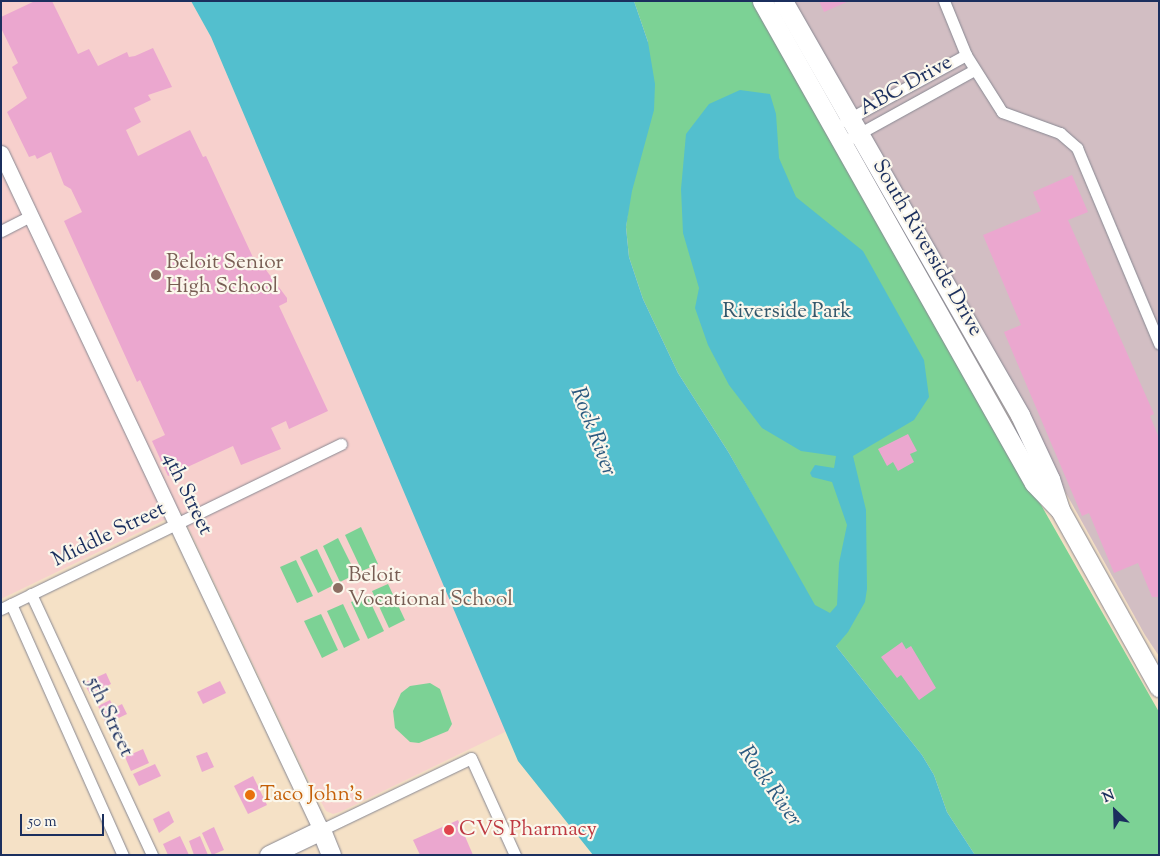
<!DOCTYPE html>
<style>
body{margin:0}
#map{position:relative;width:1160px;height:856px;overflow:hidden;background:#f5e1c6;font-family:"Sorts Mill Goudy",serif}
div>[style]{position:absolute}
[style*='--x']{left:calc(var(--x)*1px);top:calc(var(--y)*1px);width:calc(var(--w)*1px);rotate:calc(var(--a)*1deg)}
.built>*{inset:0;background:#f7d0cd}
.industrial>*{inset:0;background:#d2bec3}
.green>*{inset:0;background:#7cd295}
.water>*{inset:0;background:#53bfce}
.building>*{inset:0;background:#eba7cf}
.roads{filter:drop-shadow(0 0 1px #888892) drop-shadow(0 0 1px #888892)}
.minor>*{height:11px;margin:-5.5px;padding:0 5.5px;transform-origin:5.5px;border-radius:5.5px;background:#fff}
.tertiary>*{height:15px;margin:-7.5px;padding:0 7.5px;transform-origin:7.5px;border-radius:7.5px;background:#fff}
.primary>*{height:19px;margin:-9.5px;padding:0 9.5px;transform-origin:9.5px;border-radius:9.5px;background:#fff}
.dots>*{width:14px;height:14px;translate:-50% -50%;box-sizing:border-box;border:2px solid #fbf7ec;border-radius:50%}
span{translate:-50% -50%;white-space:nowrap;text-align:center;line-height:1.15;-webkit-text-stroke:4.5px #fbf7ec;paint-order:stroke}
.street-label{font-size:21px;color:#1b2f5e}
.education-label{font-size:21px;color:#785e54}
.left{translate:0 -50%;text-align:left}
.park-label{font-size:21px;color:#33586c}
.food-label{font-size:21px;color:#c56008}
.health-label{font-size:21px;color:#be3a42}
.water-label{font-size:22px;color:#2c5a80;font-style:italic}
.frame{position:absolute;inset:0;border:2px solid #1b2f5e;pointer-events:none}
.north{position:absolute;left:1090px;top:786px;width:50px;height:50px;-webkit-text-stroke:4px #fbf7ec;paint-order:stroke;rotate:336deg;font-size:14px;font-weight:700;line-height:20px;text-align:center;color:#1b2f5e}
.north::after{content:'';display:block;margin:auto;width:18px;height:22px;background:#1b2f5e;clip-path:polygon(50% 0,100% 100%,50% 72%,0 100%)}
.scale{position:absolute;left:20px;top:814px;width:84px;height:22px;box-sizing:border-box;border:2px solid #1b2f5e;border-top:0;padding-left:6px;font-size:15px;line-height:18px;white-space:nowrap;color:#1b2f5e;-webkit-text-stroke:4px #fbf7ec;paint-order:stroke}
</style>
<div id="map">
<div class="built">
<i style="clip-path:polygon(1px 1px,191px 1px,211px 37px,507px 731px,340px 812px,333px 814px,326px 811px,303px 769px,181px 512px,1px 599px)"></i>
</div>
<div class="industrial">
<i style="clip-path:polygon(792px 1px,1159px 1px,1159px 656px,1145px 635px)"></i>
</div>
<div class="green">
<i style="clip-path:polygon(634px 1px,754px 1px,1159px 712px,1159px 855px,975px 855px,947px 812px,934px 775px,922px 755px,836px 646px,729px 453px,678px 373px,643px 299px,629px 257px,626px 227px,648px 42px)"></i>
<i style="clip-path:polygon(361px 527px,378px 564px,362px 571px,345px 535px)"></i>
<i style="clip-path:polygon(338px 538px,356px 574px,340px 582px,323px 546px)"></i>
<i style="clip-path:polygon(317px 549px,334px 585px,318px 593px,300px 557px)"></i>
<i style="clip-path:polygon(296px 560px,313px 596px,297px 603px,280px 567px)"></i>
<i style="clip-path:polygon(388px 584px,405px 620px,389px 628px,372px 591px)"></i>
<i style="clip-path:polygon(367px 595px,384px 631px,368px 639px,351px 602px)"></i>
<i style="clip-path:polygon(343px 604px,360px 640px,344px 648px,327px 611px)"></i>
<i style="clip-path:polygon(321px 614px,338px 650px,322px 658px,304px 621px)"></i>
<i style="clip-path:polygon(430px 683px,440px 689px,452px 724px,448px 731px,419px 743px,410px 742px,395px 728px,393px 711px,401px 693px,410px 686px)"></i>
</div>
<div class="water">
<i style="clip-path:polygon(191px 1px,634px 1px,648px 42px,655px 84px,654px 110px,632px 191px,626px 227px,629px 257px,643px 299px,678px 373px,729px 453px,815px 605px,830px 613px,837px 605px,839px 563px,847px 525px,832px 482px,812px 477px,810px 473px,815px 465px,834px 468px,836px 456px,801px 451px,762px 428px,729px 385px,708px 345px,695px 308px,699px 288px,683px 233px,681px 189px,686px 134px,709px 104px,740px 90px,770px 94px,776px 114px,779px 158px,796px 197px,863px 251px,924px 360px,929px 397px,914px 420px,853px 456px,866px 510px,867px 589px,865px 602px,848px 632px,836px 646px,922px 755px,934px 775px,947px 812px,975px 855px,593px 855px,518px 761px,211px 37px)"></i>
</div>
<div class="building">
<i style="clip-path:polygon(35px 1px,52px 1px,78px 54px,89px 49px,98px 66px,127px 52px,129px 57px,135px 56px,153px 48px,172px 87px,148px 95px,151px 100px,134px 108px,141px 122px,126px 130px,138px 156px,190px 130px,203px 157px,206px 156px,257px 266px,266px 270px,287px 298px,287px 302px,279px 306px,328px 411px,289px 429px,286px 421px,271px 428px,281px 449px,241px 465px,233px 446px,168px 476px,152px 441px,165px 435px,140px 380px,137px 382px,64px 221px,82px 212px,71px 189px,64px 185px,51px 152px,37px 159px,35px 155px,29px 157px,7px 112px,27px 98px,12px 67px,18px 63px,1px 28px,1px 17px)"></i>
<i style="clip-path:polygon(819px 1px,849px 1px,824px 12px)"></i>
<i style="clip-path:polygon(1072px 175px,1088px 212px,1068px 220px,1154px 414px,1150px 416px,1159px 438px,1159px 597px,1152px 597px,1138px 563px,1114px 573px,1089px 513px,1082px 516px,1004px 332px,1021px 325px,983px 235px,1041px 211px,1033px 192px)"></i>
<i style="clip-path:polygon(908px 434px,917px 451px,910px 454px,914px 462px,898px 471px,893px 462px,887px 466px,878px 449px)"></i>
<i style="clip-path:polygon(902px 642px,906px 649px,911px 646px,936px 688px,919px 700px,901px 675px,897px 678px,881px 657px)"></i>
<i style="clip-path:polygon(106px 673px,111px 684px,90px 694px,84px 683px)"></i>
<i style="clip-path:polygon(220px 681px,226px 693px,203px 704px,197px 692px)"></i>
<i style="clip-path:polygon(110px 700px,114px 708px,122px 704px,127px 714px,106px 724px,98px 706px)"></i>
<i style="clip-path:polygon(143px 749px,149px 763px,131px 771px,125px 757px)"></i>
<i style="clip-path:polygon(207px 752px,214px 767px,202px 772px,196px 756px)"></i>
<i style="clip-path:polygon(155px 764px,161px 776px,139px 786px,133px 774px)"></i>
<i style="clip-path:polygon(253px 776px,267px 805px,248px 814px,234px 786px)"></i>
<i style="clip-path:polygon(169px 811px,174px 822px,159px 833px,153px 819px)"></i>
<i style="clip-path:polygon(458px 820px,473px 855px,420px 855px,413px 840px)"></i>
<i style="clip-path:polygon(214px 827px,224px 850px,212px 855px,202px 833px)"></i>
<i style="clip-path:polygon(180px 836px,189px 855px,168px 855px,163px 844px)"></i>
<i style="clip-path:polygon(200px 836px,208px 855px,194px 855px,189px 841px)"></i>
</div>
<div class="roads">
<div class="minor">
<i style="--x:944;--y:1;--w:58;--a:67.8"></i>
<i style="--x:966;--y:55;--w:67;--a:57.7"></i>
<i style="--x:1002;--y:112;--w:62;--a:19.9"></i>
<i style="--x:1060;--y:133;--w:23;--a:41"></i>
<i style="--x:1077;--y:148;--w:212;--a:67.2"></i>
<i style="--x:845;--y:121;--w:138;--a:-28.6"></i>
<i style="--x:842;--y:143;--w:151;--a:-28.9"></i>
<i style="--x:1;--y:231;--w:31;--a:-27"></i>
<i style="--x:31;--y:594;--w:288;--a:65.1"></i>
<i style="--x:11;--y:604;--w:275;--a:66"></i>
<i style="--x:1;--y:609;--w:378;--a:-25.9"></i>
<i style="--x:321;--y:830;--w:166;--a:-25.6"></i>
<i style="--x:471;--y:758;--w:107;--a:65.6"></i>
</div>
<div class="tertiary">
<i style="--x:1;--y:153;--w:749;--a:64.7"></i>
</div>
<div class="primary">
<i style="--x:762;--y:1;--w:553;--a:60.56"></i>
<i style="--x:1034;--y:483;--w:36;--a:46"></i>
<i style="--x:783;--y:1;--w:477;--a:60.2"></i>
<i style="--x:1020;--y:415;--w:71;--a:64.9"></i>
<i style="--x:1050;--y:479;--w:33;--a:72"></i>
<i style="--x:1060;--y:510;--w:203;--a:60.8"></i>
<i style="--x:269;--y:855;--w:58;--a:-25.7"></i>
<i style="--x:321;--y:830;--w:27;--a:68"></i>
</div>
</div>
<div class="dots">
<i style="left:156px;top:275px;background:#8d6e63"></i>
<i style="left:338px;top:588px;background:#8d6e63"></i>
<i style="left:250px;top:795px;background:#e8710a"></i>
<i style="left:449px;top:830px;background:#e0444e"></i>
</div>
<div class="street-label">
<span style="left:906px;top:86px;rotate:-29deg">ABC Drive</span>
<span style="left:927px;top:248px;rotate:60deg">South Riverside Drive</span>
<span style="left:187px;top:494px;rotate:64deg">4th Street</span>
<span style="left:109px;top:535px;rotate:-26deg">Middle Street</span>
<span style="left:109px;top:717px;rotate:65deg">5th Street</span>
</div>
<div class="education-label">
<span class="left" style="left:166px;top:275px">Beloit Senior<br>High School</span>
<span class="left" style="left:348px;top:588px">Beloit<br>Vocational School</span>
</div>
<div class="park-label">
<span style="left:787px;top:312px">Riverside Park</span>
</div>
<div class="food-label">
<span class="left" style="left:260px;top:795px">Taco John's</span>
</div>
<div class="health-label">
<span class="left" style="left:459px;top:830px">CVS Pharmacy</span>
</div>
<div class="water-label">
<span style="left:592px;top:432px;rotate:69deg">Rock River</span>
<span style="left:769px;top:787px;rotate:55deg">Rock River</span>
</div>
<div class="frame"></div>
<div class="north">N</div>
<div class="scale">50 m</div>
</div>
